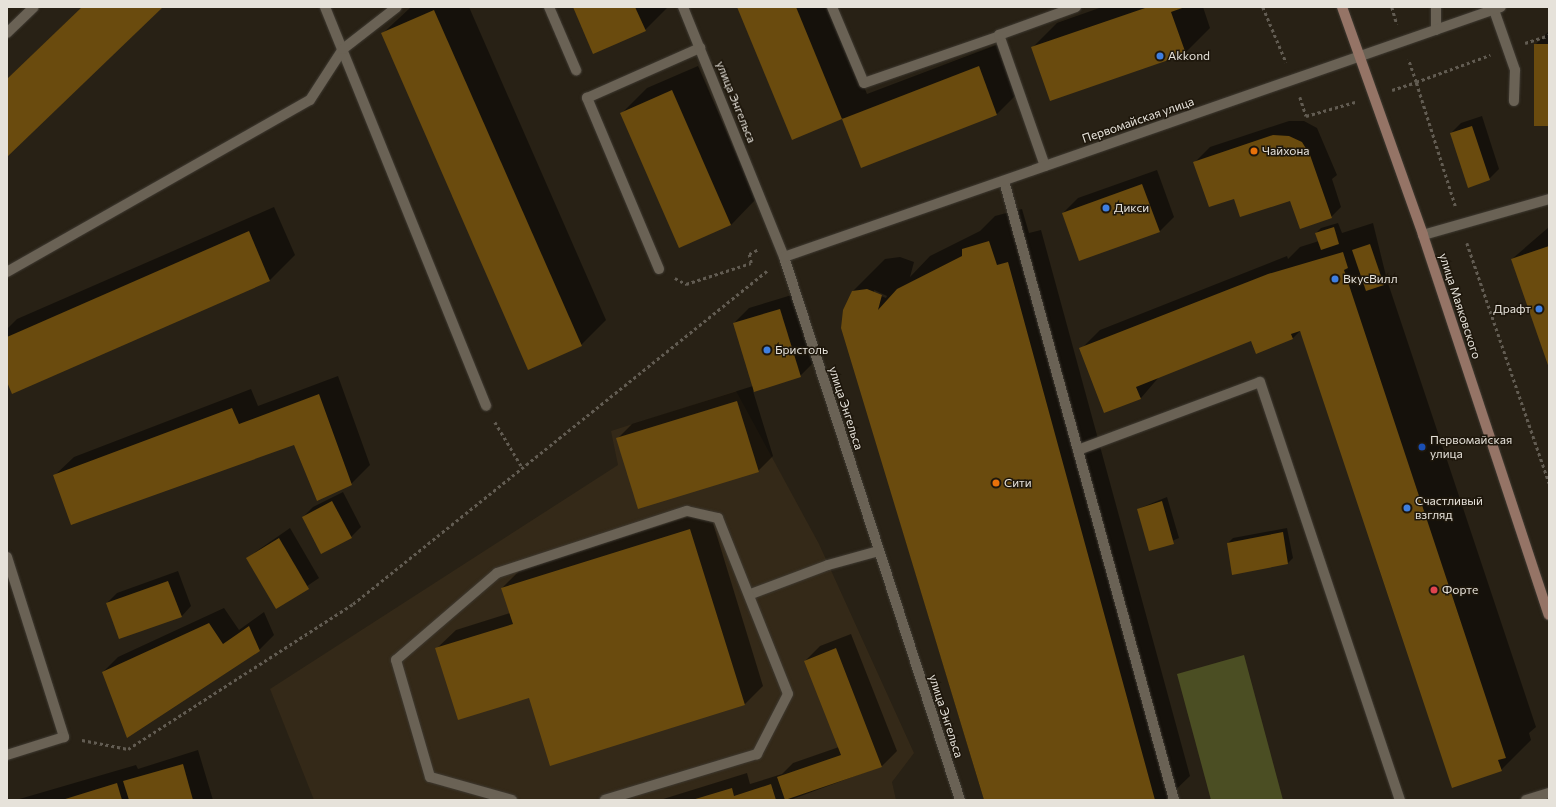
<!DOCTYPE html>
<meta charset="utf-8">
<style>
body{margin:0}
#map{position:relative;width:1556px;height:807px;overflow:hidden;background:#282115;font-family:Commissioner,sans-serif}
div>[style]{position:absolute}
[style*='--x']{left:calc(var(--x)*1px);top:calc(var(--y)*1px);width:calc(var(--w)*1px);rotate:calc(var(--a)*1deg)}
.built>*{inset:0;background:#342918}
.green>*{inset:0;background:#4b4e23}
.shadow>*{inset:0;background:#0007}
.building>*{inset:0;background:#6a4b0e}
.path>*{height:2.5px;margin-top:-1.25px;transform-origin:0;background:repeating-linear-gradient(90deg,#625c52 0 3px,transparent 0 6px)}
.roads{filter:drop-shadow(0 0 1px #3f3a32) drop-shadow(0 0 1px #3f3a32)}
.lane>*{height:10px;margin:-5px;padding:0 5px;transform-origin:5px;border-radius:5px;background:#6a6255}
.street>*{height:10px;margin:-5px;padding:0 5px;transform-origin:5px;border-radius:5px;background:#6a6255}
.secondary>*{height:10px;margin:-5px;padding:0 5px;transform-origin:5px;border-radius:5px;background:#957466}
.dots>*{width:11px;height:11px;translate:-50% -50%;box-sizing:border-box;border:2px solid #1e170c;border-radius:50%}
span{translate:-50% -50%;white-space:nowrap;text-align:center;line-height:1.15;-webkit-text-stroke:3px #1e170c;paint-order:stroke}
.poi-label{font-size:12px;color:#e6e2da}
.left{translate:0 -50%;text-align:left}
.right{translate:-100% -50%;text-align:right}
.street-label{font-size:12px;color:#e6e2da}
.frame{position:absolute;inset:0;border:8px solid #e6e2da;pointer-events:none}
</style>
<div id="map">
<div class="built">
<i style="clip-path:polygon(736px 391px,819px 544px,914px 753px,892px 782px,896px 800px,314px 800px,270px 689px,618px 465px,611px 431px)"></i>
</div>
<div class="green">
<i style="clip-path:polygon(1244px 655px,1283px 800px,1211px 800px,1177px 674px)"></i>
</div>
<div class="shadow">
<i style="clip-path:polygon(469px 7px,606px 320px,581px 345px,382px 34px,411px 7px)"></i>
<i style="clip-path:polygon(574px 7px,668px 7px,645px 30px)"></i>
<i style="clip-path:polygon(738px 7px,831px 7px,867px 94px,1004px 42px,1022px 89px,997px 114px,861px 166px,843px 118px,793px 138px)"></i>
<i style="clip-path:polygon(1102px 7px,1203px 7px,1210px 28px,1185px 53px,1032px 48px,1057px 23px)"></i>
<i style="clip-path:polygon(1549px 31px,1549px 125px,1535px 45px)"></i>
<i style="clip-path:polygon(698px 66px,756px 199px,731px 225px,622px 113px,647px 88px)"></i>
<i style="clip-path:polygon(1482px 116px,1499px 169px,1489px 179px,1451px 133px,1461px 123px)"></i>
<i style="clip-path:polygon(1289px 121px,1304px 121px,1317px 128px,1337px 175px,1332px 179px,1341px 207px,1331px 217px,1291px 200px,1235px 198px,1195px 162px,1210px 147px)"></i>
<i style="clip-path:polygon(1157px 170px,1174px 217px,1159px 232px,1063px 213px,1078px 198px)"></i>
<i style="clip-path:polygon(274px 207px,295px 255px,270px 280px,13px 392px,7px 379px,7px 329px,17px 319px)"></i>
<i style="clip-path:polygon(evenodd,1022px 209px,1029px 233px,1041px 230px,1190px 776px,1165px 800px,984px 800px,842px 328px,852px 292px,885px 259px,900px 257px,914px 262px,910px 277px,930px 256px,980px 231px,995px 216px,1022px 209px,874px 290px,887px 296px,886px 298px,874px 293px,874px 290px)"></i>
<i style="clip-path:polygon(1338px 223px,1342px 233px,1373px 223px,1387px 280px,1536px 727px,1529px 733px,1531px 740px,1501px 770px,1300px 331px,1293px 338px,1252px 340px,1159px 377px,1141px 398px,1081px 349px,1100px 330px,1287px 256px,1288px 259px,1300px 247px,1319px 241px,1316px 233px,1321px 228px)"></i>
<i style="clip-path:polygon(1549px 227px,1549px 366px,1512px 259px)"></i>
<i style="clip-path:polygon(795px 294px,815px 361px,800px 376px,753px 391px,773px 456px,758px 471px,617px 439px,632px 424px,753px 386px,734px 323px,749px 308px)"></i>
<i style="clip-path:polygon(338px 376px,370px 465px,351px 484px,294px 444px,54px 476px,74px 457px,251px 389px,258px 406px)"></i>
<i style="clip-path:polygon(343px 492px,361px 527px,351px 537px,303px 517px,313px 507px)"></i>
<i style="clip-path:polygon(1167px 497px,1179px 538px,1150px 550px,1138px 509px)"></i>
<i style="clip-path:polygon(709px 510px,763px 686px,744px 705px,529px 697px,436px 649px,456px 630px,510px 613px,502px 588px,521px 569px)"></i>
<i style="clip-path:polygon(290px 528px,319px 578px,276px 607px,247px 558px)"></i>
<i style="clip-path:polygon(1287px 528px,1293px 558px,1288px 563px,1228px 543px,1233px 538px)"></i>
<i style="clip-path:polygon(178px 571px,191px 606px,181px 617px,107px 603px,117px 593px)"></i>
<i style="clip-path:polygon(224px 608px,239px 630px,264px 612px,274px 635px,259px 650px,103px 672px,118px 657px)"></i>
<i style="clip-path:polygon(851px 634px,897px 751px,882px 766px,790px 800px,660px 800px,747px 773px,750px 784px,782px 774px,793px 763px,839px 747px,805px 661px,820px 646px)"></i>
<i style="clip-path:polygon(198px 750px,213px 800px,16px 800px,136px 765px,138px 769px)"></i>
</div>
<div class="building">
<i style="clip-path:polygon(82px 7px,163px 7px,7px 157px,7px 79px)"></i>
<i style="clip-path:polygon(573px 7px,635px 7px,646px 31px,593px 54px)"></i>
<i style="clip-path:polygon(737px 7px,796px 7px,842px 119px,792px 140px)"></i>
<i style="clip-path:polygon(1148px 7px,1185px 7px,1171px 12px,1186px 54px,1050px 101px,1031px 47px)"></i>
<i style="clip-path:polygon(434px 10px,582px 346px,528px 370px,381px 33px)"></i>
<i style="clip-path:polygon(1534px 44px,1549px 44px,1549px 126px,1534px 126px)"></i>
<i style="clip-path:polygon(979px 66px,997px 115px,861px 168px,842px 119px)"></i>
<i style="clip-path:polygon(672px 90px,731px 225px,679px 248px,620px 113px)"></i>
<i style="clip-path:polygon(1472px 126px,1490px 180px,1468px 188px,1450px 133px)"></i>
<i style="clip-path:polygon(1273px 135px,1289px 136px,1302px 142px,1310px 155px,1332px 218px,1300px 229px,1290px 201px,1240px 217px,1234px 199px,1209px 207px,1193px 162px)"></i>
<i style="clip-path:polygon(1142px 184px,1160px 232px,1079px 261px,1062px 213px)"></i>
<i style="clip-path:polygon(1334px 227px,1339px 244px,1321px 250px,1315px 233px)"></i>
<i style="clip-path:polygon(249px 231px,270px 281px,12px 394px,7px 382px,7px 337px)"></i>
<i style="clip-path:polygon(989px 241px,997px 265px,1008px 262px,1155px 800px,984px 800px,841px 328px,843px 310px,852px 291px,867px 289px,882px 295px,878px 310px,897px 289px,962px 256px,962px 249px)"></i>
<i style="clip-path:polygon(1370px 244px,1384px 285px,1366px 291px,1352px 250px)"></i>
<i style="clip-path:polygon(1549px 246px,1549px 368px,1511px 259px)"></i>
<i style="clip-path:polygon(1343px 252px,1348px 268px,1344px 270px,1506px 758px,1498px 760px,1502px 771px,1452px 788px,1300px 331px,1291px 334px,1293px 339px,1256px 354px,1251px 341px,1136px 387px,1141px 399px,1104px 413px,1079px 348px,1268px 274px)"></i>
<i style="clip-path:polygon(780px 309px,801px 377px,754px 392px,733px 323px)"></i>
<i style="clip-path:polygon(319px 394px,352px 485px,317px 501px,294px 445px,71px 525px,53px 475px,232px 408px,239px 424px)"></i>
<i style="clip-path:polygon(737px 401px,759px 472px,638px 509px,616px 438px)"></i>
<i style="clip-path:polygon(332px 501px,352px 538px,321px 554px,302px 517px)"></i>
<i style="clip-path:polygon(1162px 501px,1174px 544px,1149px 551px,1137px 509px)"></i>
<i style="clip-path:polygon(690px 529px,745px 705px,550px 766px,529px 698px,458px 720px,435px 648px,513px 624px,501px 588px)"></i>
<i style="clip-path:polygon(1283px 532px,1288px 564px,1232px 575px,1227px 543px)"></i>
<i style="clip-path:polygon(279px 538px,309px 589px,276px 609px,246px 558px)"></i>
<i style="clip-path:polygon(168px 581px,182px 617px,119px 639px,106px 603px)"></i>
<i style="clip-path:polygon(209px 623px,223px 644px,249px 626px,260px 651px,127px 738px,102px 672px)"></i>
<i style="clip-path:polygon(836px 648px,882px 767px,785px 800px,777px 777px,841px 755px,804px 661px)"></i>
<i style="clip-path:polygon(183px 764px,193px 800px,129px 800px,123px 781px)"></i>
<i style="clip-path:polygon(117px 783px,122px 800px,62px 800px)"></i>
<i style="clip-path:polygon(771px 784px,776px 800px,692px 800px,732px 788px,734px 796px)"></i>
</div>
<div class="path">
<i style="--x:1263;--y:7;--w:60;--a:67.3"></i>
<i style="--x:1392;--y:7;--w:18;--a:74"></i>
<i style="--x:1525;--y:43;--w:25;--a:-18"></i>
<i style="--x:1392;--y:90;--w:25;--a:-18"></i>
<i style="--x:1416;--y:82;--w:24;--a:-109"></i>
<i style="--x:1300;--y:97;--w:20;--a:72"></i>
<i style="--x:1306;--y:116;--w:51;--a:-15.9"></i>
<i style="--x:1455;--y:206;--w:130;--a:-107.5"></i>
<i style="--x:1416;--y:82;--w:79;--a:-20"></i>
<i style="--x:1467;--y:243;--w:254;--a:71.1"></i>
<i style="--x:675;--y:278;--w:13;--a:29"></i>
<i style="--x:686;--y:284;--w:68;--a:-17.9"></i>
<i style="--x:751;--y:263;--w:9;--a:-103"></i>
<i style="--x:749;--y:254;--w:11;--a:-27"></i>
<i style="--x:495;--y:422;--w:52;--a:59"></i>
<i style="--x:82;--y:740;--w:47;--a:11.1"></i>
<i style="--x:128;--y:749;--w:268;--a:-32.8"></i>
<i style="--x:353;--y:604;--w:533;--a:-38.83"></i>
</div>
<div class="roads">
<div class="lane">
<i style="--x:325;--y:7;--w:430;--a:68"></i>
<i style="--x:549;--y:7;--w:69;--a:66.8"></i>
<i style="--x:832;--y:7;--w:82;--a:67.2"></i>
<i style="--x:864;--y:83;--w:144;--a:-19.1"></i>
<i style="--x:1494;--y:10;--w:64;--a:70.7"></i>
<i style="--x:1515;--y:70;--w:31;--a:92"></i>
<i style="--x:1436;--y:30;--w:23;--a:-90"></i>
<i style="--x:7;--y:33;--w:37;--a:-44"></i>
<i style="--x:1045;--y:166;--w:139;--a:-109.3"></i>
<i style="--x:999;--y:35;--w:82;--a:-20"></i>
<i style="--x:1004;--y:181;--w:642;--a:74.64"></i>
<i style="--x:1423;--y:235;--w:131;--a:-15.9"></i>
<i style="--x:659;--y:269;--w:186;--a:-112.8"></i>
<i style="--x:587;--y:98;--w:124;--a:-23.9"></i>
<i style="--x:7;--y:272;--w:348;--a:-29.6"></i>
<i style="--x:310;--y:100;--w:61;--a:-57.1"></i>
<i style="--x:343;--y:49;--w:68;--a:-37.9"></i>
<i style="--x:1078;--y:450;--w:194;--a:-20.5"></i>
<i style="--x:1260;--y:382;--w:441;--a:71.5"></i>
<i style="--x:7;--y:557;--w:189;--a:72.4"></i>
<i style="--x:64;--y:737;--w:60;--a:162.5"></i>
<i style="--x:751;--y:594;--w:82;--a:-20.6"></i>
<i style="--x:828;--y:565;--w:53;--a:-15.4"></i>
<i style="--x:512;--y:800;--w:85;--a:-164.3"></i>
<i style="--x:430;--y:777;--w:122;--a:-106.2"></i>
<i style="--x:396;--y:660;--w:133;--a:-40.7"></i>
<i style="--x:497;--y:573;--w:200;--a:-18.1"></i>
<i style="--x:687;--y:511;--w:32;--a:13"></i>
<i style="--x:718;--y:518;--w:189;--a:68.3"></i>
<i style="--x:788;--y:694;--w:68;--a:117.3"></i>
<i style="--x:757;--y:754;--w:159;--a:163.2"></i>
<i style="--x:1526;--y:800;--w:24;--a:-17"></i>
</div>
<div class="street">
<i style="--x:683;--y:7;--w:270;--a:68"></i>
<i style="--x:784;--y:257;--w:571;--a:72.04"></i>
<i style="--x:784;--y:257;--w:759;--a:-19.22"></i>
</div>
<div class="secondary">
<i style="--x:1342;--y:7;--w:242;--a:70.4"></i>
<i style="--x:1423;--y:235;--w:400;--a:71.7"></i>
</div>
</div>
<div class="dots">
<i style="left:1160px;top:56px;background:#3f7fe0"></i>
<i style="left:1254px;top:151px;background:#e8710a"></i>
<i style="left:1106px;top:208px;background:#3f7fe0"></i>
<i style="left:1335px;top:279px;background:#3f7fe0"></i>
<i style="left:1539px;top:309px;background:#3f7fe0"></i>
<i style="left:767px;top:350px;background:#3f7fe0"></i>
<i style="left:1422px;top:447px;background:#1a4fb4"></i>
<i style="left:996px;top:483px;background:#e8710a"></i>
<i style="left:1407px;top:508px;background:#3f7fe0"></i>
<i style="left:1434px;top:590px;background:#e0444e"></i>
</div>
<div class="poi-label">
<span class="left" style="left:1168px;top:56px">Akkond</span>
<span class="left" style="left:1262px;top:151px">Чайхона</span>
<span class="left" style="left:1114px;top:208px">Дикси</span>
<span class="left" style="left:1343px;top:279px">ВкусВилл</span>
<span class="right" style="left:1531px;top:309px">Драфт</span>
<span class="left" style="left:775px;top:350px">Бристоль</span>
<span class="left" style="left:1430px;top:447px">Первомайская<br>улица</span>
<span class="left" style="left:1004px;top:483px">Сити</span>
<span class="left" style="left:1415px;top:508px">Счастливый<br>взгляд</span>
<span class="left" style="left:1442px;top:590px">Форте</span>
</div>
<div class="street-label">
<span style="left:736px;top:102px;rotate:68deg">улица Энгельса</span>
<span style="left:1138px;top:120px;rotate:-19deg">Первомайская улица</span>
<span style="left:1460px;top:306px;rotate:72deg">улица Маяковского</span>
<span style="left:846px;top:408px;rotate:72deg">улица Энгельса</span>
<span style="left:946px;top:716px;rotate:72deg">улица Энгельса</span>
</div>
<div class="frame"></div>
</div>
